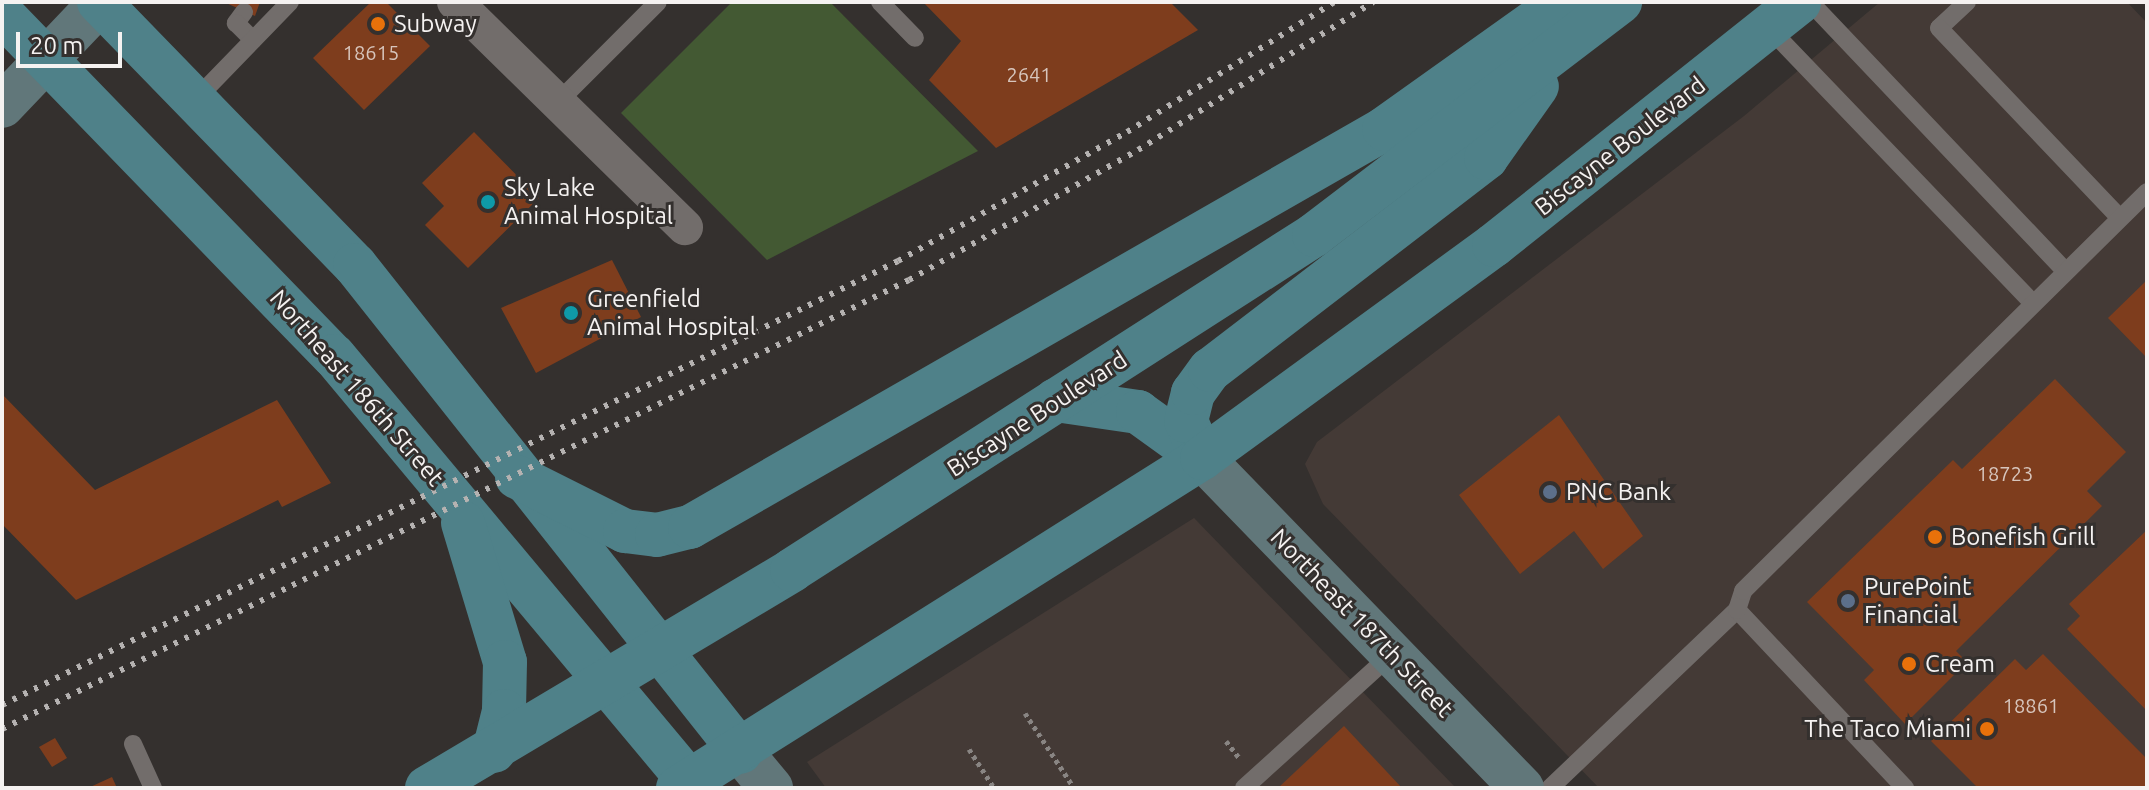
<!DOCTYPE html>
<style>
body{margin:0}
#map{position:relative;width:2149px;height:790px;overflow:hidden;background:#34302e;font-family:Ubuntu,sans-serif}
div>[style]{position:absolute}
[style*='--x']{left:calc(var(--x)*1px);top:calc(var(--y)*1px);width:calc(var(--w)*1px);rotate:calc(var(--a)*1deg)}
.built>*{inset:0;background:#443a36}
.green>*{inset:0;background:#435933}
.building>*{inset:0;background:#7e3d1d}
.path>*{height:5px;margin-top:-2.5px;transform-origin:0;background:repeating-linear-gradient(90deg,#898583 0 4px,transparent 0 8px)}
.lane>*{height:18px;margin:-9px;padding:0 9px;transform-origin:9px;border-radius:9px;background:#726d6b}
.street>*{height:36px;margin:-18px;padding:0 18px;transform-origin:18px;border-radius:18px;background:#726d6b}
.secondary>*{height:44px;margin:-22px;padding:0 22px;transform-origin:22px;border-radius:22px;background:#61777a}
.primary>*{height:44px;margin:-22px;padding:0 22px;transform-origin:22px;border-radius:22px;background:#4f8189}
.rail>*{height:6px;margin-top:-3px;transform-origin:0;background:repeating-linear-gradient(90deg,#b5b2b1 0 4px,transparent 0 12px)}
.dots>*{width:22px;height:22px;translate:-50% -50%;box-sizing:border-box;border:4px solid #34302e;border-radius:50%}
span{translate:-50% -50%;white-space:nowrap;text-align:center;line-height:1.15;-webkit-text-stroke:6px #34302e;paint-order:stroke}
.number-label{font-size:20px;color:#d7c5bc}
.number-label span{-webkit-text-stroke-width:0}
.poi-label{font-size:24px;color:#f5f2f1}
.left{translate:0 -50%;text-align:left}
.right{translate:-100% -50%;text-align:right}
.street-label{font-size:24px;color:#f5f2f1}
.frame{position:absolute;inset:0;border:4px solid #f5f2f1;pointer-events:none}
.scale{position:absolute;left:16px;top:32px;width:106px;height:36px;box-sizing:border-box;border:4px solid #f5f2f1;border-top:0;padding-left:10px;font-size:24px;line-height:28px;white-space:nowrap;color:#f5f2f1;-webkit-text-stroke:6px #34302e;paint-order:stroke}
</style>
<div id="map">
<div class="built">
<i style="clip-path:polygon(1880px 2px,2127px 2px,2147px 23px,2147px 788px,1599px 788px,1323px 504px,1305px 464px,1317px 442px,1744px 116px)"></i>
<i style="clip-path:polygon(1194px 518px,1456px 788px,826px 788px,807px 762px)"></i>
</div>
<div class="green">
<i style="clip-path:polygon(732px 2px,830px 2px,978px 151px,767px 260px,621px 113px)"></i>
</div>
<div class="building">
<i style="clip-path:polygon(224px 2px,260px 2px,255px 16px)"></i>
<i style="clip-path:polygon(371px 2px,386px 2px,430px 46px,364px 110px,313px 58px)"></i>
<i style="clip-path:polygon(923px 2px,1170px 2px,1198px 30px,996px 148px,929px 80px,961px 41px)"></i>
<i style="clip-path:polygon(474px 132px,539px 198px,468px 268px,425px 225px,444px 206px,422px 183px)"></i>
<i style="clip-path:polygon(612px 260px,641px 317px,536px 373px,501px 308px)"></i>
<i style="clip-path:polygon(2147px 280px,2147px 358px,2108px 318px)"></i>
<i style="clip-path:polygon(2055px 379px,2126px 452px,2087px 491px,2102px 506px,1956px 651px,1967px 662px,1905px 724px,1864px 680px,1874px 670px,1807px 602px,1953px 460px,1962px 469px)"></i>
<i style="clip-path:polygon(2px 394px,95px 490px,277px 400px,331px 483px,282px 507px,278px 500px,76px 600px,2px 524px)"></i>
<i style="clip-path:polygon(1559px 415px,1643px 536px,1603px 569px,1574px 531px,1520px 574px,1459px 495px)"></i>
<i style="clip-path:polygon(2147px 530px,2147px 711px,2067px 629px,2080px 616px,2069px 604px)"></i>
<i style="clip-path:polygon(2043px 654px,2147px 759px,2147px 788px,1978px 788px,1931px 741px,2015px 659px,2026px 670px)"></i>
<i style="clip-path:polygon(1344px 726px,1402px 788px,1278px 788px)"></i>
<i style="clip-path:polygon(55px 738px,67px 758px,52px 767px,39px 747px)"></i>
<i style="clip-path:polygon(112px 777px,117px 788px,88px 788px)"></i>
</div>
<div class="path">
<i style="--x:1025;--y:713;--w:90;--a:56.8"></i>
<i style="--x:1226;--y:741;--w:23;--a:52"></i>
<i style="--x:969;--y:749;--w:46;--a:57.3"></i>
</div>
<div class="lane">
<i style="--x:880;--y:2;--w:50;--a:45.8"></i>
<i style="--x:1810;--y:2;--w:371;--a:46.5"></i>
<i style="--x:1967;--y:2;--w:38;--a:137"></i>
<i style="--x:1939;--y:28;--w:262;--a:46.4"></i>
<i style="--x:244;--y:12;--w:14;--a:126"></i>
<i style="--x:236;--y:23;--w:24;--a:45"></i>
<i style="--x:1769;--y:28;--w:381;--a:46.2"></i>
<i style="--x:196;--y:99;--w:135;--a:-45.9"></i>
<i style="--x:558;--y:102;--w:141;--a:-45"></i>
<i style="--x:133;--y:744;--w:48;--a:65.6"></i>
<i style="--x:1244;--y:788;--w:200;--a:-42.2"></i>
<i style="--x:1550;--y:788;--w:258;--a:-43.6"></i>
<i style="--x:1905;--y:788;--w:245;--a:-133.3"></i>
<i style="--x:1737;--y:610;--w:20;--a:-72"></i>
<i style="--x:1743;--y:591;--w:568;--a:-44.64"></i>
</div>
<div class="street">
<i style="--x:455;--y:2;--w:322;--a:44.4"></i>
</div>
<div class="secondary">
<i style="--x:2;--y:106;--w:144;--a:-46.4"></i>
<i style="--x:1202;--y:458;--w:460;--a:45.9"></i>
<i style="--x:741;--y:752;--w:47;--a:50.2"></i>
</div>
<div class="primary">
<i style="--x:99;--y:2;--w:367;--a:45.8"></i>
<i style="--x:355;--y:265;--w:621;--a:51.6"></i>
<i style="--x:2;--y:14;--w:477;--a:45.9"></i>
<i style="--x:334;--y:356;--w:554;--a:50.13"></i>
<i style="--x:1056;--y:400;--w:83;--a:8.3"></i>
<i style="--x:1138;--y:412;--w:79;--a:35.7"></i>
<i style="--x:1202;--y:458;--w:40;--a:-113.4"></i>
<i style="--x:1186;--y:421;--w:29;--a:-76"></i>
<i style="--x:1193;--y:393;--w:29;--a:-54"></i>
<i style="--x:1210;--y:370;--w:348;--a:-37.5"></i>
<i style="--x:1486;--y:158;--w:88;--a:-54.7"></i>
<i style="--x:517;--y:477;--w:121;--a:26.6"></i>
<i style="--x:625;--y:531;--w:32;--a:7"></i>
<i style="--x:657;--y:535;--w:34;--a:-14"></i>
<i style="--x:690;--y:527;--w:800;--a:-29.83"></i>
<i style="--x:1384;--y:129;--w:219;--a:-35.5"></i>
<i style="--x:463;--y:523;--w:145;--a:73.2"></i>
<i style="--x:505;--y:662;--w:49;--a:91.2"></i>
<i style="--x:504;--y:711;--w:41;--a:104"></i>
<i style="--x:427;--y:788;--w:425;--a:-30.8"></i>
<i style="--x:792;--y:570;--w:620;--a:-32.69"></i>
<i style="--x:1314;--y:235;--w:385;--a:-37.3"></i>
<i style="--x:678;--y:788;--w:619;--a:-32.2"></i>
<i style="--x:1202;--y:458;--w:361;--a:-36.1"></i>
<i style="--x:1494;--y:245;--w:390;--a:-38.5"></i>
</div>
<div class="rail">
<i style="--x:2;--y:705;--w:1000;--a:-26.36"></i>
<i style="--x:898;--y:261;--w:263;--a:-29.4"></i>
<i style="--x:1127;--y:132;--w:244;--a:-32.1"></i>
<i style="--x:2;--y:729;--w:1012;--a:-26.34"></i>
<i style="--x:909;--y:280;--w:263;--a:-29.6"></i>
<i style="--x:1138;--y:150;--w:278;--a:-32.2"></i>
</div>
<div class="dots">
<i style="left:378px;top:24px;background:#e8710a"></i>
<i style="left:488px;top:202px;background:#0f9aa8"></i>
<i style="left:571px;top:313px;background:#0f9aa8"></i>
<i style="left:1550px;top:492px;background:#5c6f8a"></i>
<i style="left:1935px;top:537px;background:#e8710a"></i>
<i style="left:1848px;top:601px;background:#5c6f8a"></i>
<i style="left:1909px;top:664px;background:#e8710a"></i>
<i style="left:1987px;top:729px;background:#e8710a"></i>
</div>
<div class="number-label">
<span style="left:371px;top:52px">18615</span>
<span style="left:1029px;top:74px">2641</span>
<span style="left:2005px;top:473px">18723</span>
<span style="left:2031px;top:705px">18861</span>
</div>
<div class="poi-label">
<span class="left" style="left:394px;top:24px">Subway</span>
<span class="left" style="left:504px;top:202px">Sky Lake<br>Animal Hospital</span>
<span class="left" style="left:587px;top:313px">Greenfield<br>Animal Hospital</span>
<span class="left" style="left:1566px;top:492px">PNC Bank</span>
<span class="left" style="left:1951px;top:537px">Bonefish Grill</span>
<span class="left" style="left:1864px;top:601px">PurePoint<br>Financial</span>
<span class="left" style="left:1925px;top:664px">Cream</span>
<span class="right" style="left:1971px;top:729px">The Taco Miami</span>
</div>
<div class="street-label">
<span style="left:1620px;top:146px;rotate:-38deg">Biscayne Boulevard</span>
<span style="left:357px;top:388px;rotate:49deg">Northeast 186th Street</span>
<span style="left:1037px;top:414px;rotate:-33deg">Biscayne Boulevard</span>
<span style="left:1362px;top:623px;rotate:46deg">Northeast 187th Street</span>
</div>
<div class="frame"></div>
<div class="scale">20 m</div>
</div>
